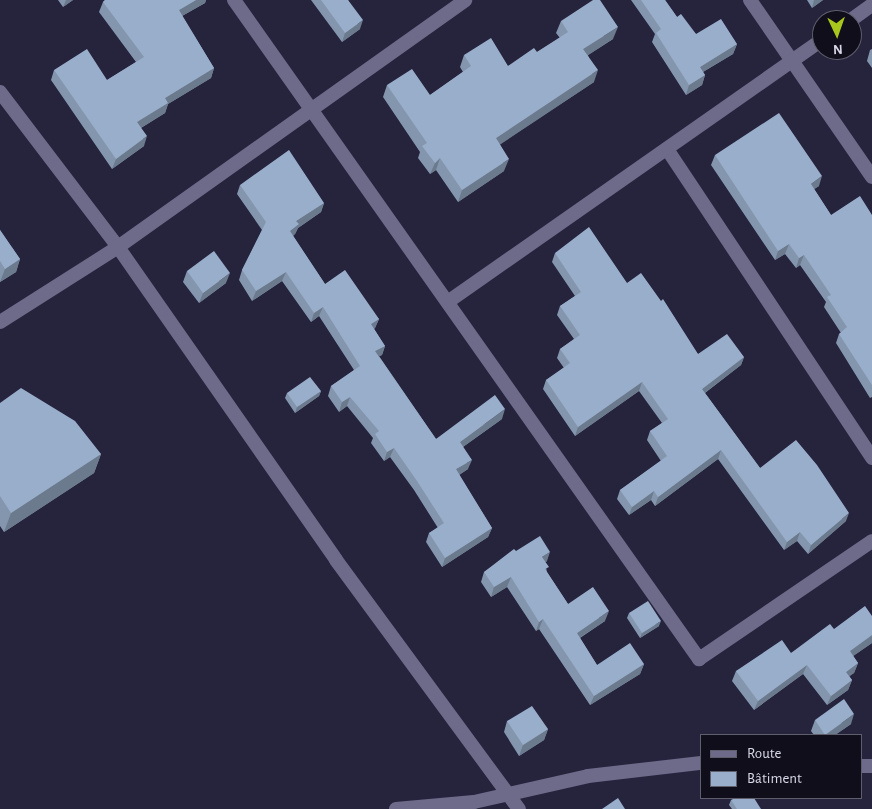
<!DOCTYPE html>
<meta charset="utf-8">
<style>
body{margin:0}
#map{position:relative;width:872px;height:809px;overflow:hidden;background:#26233d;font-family:"Alegreya Sans",sans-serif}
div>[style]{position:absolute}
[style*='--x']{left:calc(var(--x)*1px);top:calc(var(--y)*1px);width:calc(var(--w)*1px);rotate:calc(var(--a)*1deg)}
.minor>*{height:14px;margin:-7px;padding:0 7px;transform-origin:7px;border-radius:7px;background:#6d6b89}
.wall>*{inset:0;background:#8496ae}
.shaded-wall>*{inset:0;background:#6b7a8d}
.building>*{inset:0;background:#99aeca}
span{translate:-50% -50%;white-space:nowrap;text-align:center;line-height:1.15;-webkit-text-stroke:5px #0f0e1a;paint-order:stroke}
.legend{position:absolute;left:700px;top:734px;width:162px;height:65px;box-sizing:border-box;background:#0f0e1a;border:1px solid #5f5e6c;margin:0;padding:6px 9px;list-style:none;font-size:15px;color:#d8d7e8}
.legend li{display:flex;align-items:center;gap:10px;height:25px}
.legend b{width:25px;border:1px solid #5f5e6c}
.north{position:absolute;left:812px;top:10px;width:50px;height:50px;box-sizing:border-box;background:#0f0e1a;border:1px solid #5f5e6c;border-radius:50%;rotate:177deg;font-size:14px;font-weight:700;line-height:20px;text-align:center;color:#d8d7e8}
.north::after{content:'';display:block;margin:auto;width:18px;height:22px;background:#a8c71c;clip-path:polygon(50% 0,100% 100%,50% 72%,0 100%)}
</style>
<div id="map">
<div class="minor">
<i style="--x:234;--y:0;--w:807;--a:54.79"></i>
<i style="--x:699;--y:659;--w:209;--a:-34.3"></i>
<i style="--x:750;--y:0;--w:215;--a:55.4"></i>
<i style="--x:851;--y:20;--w:26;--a:-36"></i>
<i style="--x:0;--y:92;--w:195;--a:52.7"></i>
<i style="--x:118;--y:247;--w:381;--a:55.1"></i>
<i style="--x:336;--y:560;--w:309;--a:53.7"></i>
<i style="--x:667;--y:149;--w:371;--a:56.4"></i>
<i style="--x:449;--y:301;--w:455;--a:-35"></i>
<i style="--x:0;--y:322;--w:140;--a:-32.4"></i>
<i style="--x:118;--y:247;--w:426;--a:-35.4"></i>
<i style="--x:861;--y:766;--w:11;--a:0"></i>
<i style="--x:396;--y:809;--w:78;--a:-5.1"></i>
<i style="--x:474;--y:802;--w:117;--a:-12.8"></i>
<i style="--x:588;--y:776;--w:114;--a:-6.6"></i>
</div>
<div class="wall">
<i style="clip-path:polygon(58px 0,73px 0,63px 7px)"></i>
<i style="clip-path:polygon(105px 0,206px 0,205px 3px,182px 16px,214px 68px,211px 78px,168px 104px,165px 113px,141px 128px,144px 146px,112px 169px,51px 80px,54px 70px,107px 80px,136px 62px,99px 12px,103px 2px)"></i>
<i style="clip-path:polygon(311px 0,348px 0,360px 29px,342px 42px)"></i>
<i style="clip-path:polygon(631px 0,665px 0,677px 17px,696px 34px,737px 44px,733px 54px,703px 72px,705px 75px,702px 85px,686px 95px,652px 42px,655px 34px)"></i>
<i style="clip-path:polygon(807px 0,823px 0,812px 8px)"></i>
<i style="clip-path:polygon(561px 21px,613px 39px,588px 55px,594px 82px,500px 144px,504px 171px,458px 202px,436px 170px,430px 174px,418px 158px,420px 152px,383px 97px,387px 85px,430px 95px,463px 72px,460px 67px,464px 55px,508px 66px,537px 52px,560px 38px,556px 33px)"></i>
<i style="clip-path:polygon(872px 49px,872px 68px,867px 61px,870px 50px)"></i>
<i style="clip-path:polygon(715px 155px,819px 186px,814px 189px,831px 215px,872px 215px,872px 397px,870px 398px,836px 343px,839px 334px,841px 333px,824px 307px,826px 302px,800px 265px,796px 268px,785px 254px,775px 260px,711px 165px)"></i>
<i style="clip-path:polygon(240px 185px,324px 203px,321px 212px,298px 228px,295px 234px,293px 236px,325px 284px,379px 319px,375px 328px,374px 329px,385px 346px,382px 355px,379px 356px,436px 439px,502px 419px,463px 447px,468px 469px,459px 475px,492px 528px,488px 537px,442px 567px,426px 542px,429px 533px,438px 528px,414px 490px,390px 457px,384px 461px,371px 443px,373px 438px,347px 406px,339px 412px,328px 396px,331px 386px,354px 370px,319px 316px,311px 322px,282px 281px,252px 301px,239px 280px,242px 270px,262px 230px,237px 194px)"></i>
<i style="clip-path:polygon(0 230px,20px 259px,16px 272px,0 282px)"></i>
<i style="clip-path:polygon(555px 253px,627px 283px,698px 354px,744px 357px,741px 365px,705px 393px,760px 468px,846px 521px,808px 554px,797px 541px,784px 550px,718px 459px,655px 506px,651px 500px,629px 515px,617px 499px,620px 490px,661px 461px,647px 440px,650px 431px,662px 423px,639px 391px,575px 436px,543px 389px,546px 380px,564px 368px,557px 358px,560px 349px,574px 339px,557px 315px,560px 306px,575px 296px,552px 262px)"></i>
<i style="clip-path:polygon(187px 271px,226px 283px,199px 303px,183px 282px)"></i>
<i style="clip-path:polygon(321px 391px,319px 396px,295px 413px,285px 398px,287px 393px)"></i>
<i style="clip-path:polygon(0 403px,101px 454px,94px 473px,4px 532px,0 526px)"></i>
<i style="clip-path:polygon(516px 551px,547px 561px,545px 562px,547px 572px,568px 604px,605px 621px,580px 638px,597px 665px,644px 664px,640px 674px,590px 705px,539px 629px,536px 631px,507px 587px,491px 597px,481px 582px,484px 572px)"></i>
<i style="clip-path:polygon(629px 613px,659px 626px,640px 638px,627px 618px)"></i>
<i style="clip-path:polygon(872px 616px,872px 643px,853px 656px,858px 663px,854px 673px,849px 676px,852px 680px,848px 690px,827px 705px,803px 674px,754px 710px,732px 681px,736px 671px,791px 653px)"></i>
<i style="clip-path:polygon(815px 720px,851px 724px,835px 735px,814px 735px,811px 731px)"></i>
<i style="clip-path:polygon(507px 721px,548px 729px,544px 740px,519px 756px,504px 732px)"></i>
<i style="clip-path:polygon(731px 800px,761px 809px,732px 809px,729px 805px)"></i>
</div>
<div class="shaded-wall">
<i style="clip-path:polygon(66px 0,73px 0,63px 7px)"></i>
<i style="clip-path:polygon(196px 0,206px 0,205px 3px,175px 20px,179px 10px)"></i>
<i style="clip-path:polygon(814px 0,823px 0,812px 8px)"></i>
<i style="clip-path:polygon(363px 20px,360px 29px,342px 42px,345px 33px)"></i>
<i style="clip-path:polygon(618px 27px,613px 39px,579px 61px,583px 49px)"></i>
<i style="clip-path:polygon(737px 44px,733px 54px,696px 76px,700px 67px)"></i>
<i style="clip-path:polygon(214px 68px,211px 78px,168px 104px,165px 113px,134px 132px,137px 122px,165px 98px)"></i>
<i style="clip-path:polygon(598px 70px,594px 82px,492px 150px,496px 138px)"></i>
<i style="clip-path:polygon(705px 75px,702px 85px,686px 95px,689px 85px)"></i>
<i style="clip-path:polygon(147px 136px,144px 146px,112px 169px,116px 159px)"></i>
<i style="clip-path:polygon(440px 158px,436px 170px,430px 174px,435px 163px)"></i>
<i style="clip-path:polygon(509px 159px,504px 171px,458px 202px,462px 190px)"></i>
<i style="clip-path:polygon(822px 176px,819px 186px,807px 194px,811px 184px)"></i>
<i style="clip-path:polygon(324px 203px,321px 212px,298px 228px,295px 234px,286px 240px,290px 231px,296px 221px)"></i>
<i style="clip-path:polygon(789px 244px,785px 254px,775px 260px,778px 251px)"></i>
<i style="clip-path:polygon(804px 255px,800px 265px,796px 268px,799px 258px)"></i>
<i style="clip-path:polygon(20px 259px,16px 272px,0 282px,5px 269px)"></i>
<i style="clip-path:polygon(286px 272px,282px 281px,252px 301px,256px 291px)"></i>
<i style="clip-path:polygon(230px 273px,226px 283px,199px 303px,203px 293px)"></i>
<i style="clip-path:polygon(323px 307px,319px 316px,311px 322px,314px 313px)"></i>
<i style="clip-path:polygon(379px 319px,375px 328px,368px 333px,371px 324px)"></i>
<i style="clip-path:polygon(385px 346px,382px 355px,372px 360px,375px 351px)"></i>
<i style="clip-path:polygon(744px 357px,741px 365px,699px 397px,702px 389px)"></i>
<i style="clip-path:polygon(642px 382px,639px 391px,575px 436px,578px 427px)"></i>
<i style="clip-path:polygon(321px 391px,319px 396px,295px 413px,297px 407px)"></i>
<i style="clip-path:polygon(350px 397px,347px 406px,339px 412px,342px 402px)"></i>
<i style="clip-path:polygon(505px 409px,502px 419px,457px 451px,460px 442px)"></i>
<i style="clip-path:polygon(394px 448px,390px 457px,384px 461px,387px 452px)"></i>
<i style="clip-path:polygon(721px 450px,718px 459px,655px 506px,658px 497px)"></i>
<i style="clip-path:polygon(101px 454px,94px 473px,4px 532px,11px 513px)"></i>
<i style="clip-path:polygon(472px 460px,468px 469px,453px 479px,456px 469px)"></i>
<i style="clip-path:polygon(654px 491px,651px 500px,629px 515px,632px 507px)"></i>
<i style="clip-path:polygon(849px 513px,846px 521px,808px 554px,811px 545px)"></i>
<i style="clip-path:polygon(492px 528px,488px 537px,442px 567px,445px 558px)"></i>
<i style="clip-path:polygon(800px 532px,797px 541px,784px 550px,787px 542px)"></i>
<i style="clip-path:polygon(550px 552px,547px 561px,539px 567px,542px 557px)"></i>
<i style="clip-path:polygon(511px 577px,507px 587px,491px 597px,494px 587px)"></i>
<i style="clip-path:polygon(609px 611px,605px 621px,573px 642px,577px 633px)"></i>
<i style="clip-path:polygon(543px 619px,539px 629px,536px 631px,539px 622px)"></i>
<i style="clip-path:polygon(661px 621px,659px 626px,640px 638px,642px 633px)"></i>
<i style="clip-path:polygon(872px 635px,872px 643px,846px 661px,850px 651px)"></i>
<i style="clip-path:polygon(858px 663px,854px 673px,842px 682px,846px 672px)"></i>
<i style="clip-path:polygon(644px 664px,640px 674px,590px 705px,594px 696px)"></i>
<i style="clip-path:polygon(807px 665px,803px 674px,754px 710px,758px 701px)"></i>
<i style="clip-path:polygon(852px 680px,848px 690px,827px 705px,831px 696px)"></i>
<i style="clip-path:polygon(854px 714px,851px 724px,835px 735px,825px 735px)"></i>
<i style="clip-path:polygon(548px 729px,544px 740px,519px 756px,523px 745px)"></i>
</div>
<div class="building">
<i style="clip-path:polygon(105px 0,196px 0,179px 10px,214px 68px,165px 98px,168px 103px,137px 122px,147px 136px,116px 159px,54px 70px,87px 49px,107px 80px,144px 57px,103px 2px)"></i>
<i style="clip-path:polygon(321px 0,348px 0,363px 20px,345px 33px)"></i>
<i style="clip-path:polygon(593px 0,600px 0,618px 27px,583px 49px,598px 70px,496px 138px,509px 159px,462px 190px,440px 158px,435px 163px,422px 146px,427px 143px,387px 85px,412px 69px,430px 95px,471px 66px,464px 55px,491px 38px,508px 66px,534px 48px,537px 52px,568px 32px,561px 21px)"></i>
<i style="clip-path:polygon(641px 0,665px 0,677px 17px,681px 14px,696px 34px,721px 19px,737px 44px,700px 67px,705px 75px,689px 85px,656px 33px,661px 29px)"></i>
<i style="clip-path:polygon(779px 113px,822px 176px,811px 184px,831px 215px,860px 196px,872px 215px,872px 385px,839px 334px,847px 327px,827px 297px,831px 295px,804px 255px,799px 258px,789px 244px,778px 251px,715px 155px)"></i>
<i style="clip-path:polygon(289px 150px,324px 203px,296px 221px,299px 224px,290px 231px,325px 284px,345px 270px,379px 319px,371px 324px,385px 346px,375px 351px,436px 439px,495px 395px,505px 409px,460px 442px,472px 460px,456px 469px,492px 528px,445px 558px,429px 533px,444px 523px,417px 481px,394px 448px,387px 452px,375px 434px,379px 431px,350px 397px,342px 402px,331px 386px,360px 366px,323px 307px,314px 313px,286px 272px,256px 291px,242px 270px,266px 222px,240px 185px)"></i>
<i style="clip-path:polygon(589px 227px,627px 283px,641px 273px,661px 301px,663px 299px,698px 354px,727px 334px,744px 357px,702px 389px,760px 468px,796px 440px,817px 465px,849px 513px,811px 545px,800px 532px,787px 542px,721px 450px,658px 497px,654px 491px,632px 507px,620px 490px,667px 456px,650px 431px,668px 419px,642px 382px,578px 427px,546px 380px,570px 363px,560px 349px,580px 335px,560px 306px,581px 292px,555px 253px)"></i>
<i style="clip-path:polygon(0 230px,20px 259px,5px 269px,0 261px)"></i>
<i style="clip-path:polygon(214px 251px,230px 273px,203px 293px,187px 271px)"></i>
<i style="clip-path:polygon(310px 377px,321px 391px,297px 407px,287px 393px)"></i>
<i style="clip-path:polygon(21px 388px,75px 421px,101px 454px,11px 513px,0 496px,0 403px)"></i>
<i style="clip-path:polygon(540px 536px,550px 552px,542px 557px,549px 567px,545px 569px,568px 604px,593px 587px,609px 611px,577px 633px,597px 665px,630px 643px,644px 664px,594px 696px,543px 619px,539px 622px,511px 577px,494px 587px,484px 572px,514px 549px,516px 551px)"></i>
<i style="clip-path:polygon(648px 601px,661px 621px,642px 633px,629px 613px)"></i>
<i style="clip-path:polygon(865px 606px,872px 616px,872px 635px,850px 651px,858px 663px,846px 672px,852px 680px,831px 696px,807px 665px,758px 701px,736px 671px,782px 640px,791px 653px,830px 624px,834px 629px)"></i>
<i style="clip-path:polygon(844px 699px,854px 714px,825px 735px,815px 720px)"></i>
<i style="clip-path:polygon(532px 706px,548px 729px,523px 745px,507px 721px)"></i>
<i style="clip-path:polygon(618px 798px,625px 809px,602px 809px)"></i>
<i style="clip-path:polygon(735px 798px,754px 798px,761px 809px,737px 809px,731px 800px)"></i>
</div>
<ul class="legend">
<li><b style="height:6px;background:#6d6b89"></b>Route</li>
<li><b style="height:14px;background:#99aeca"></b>Bâtiment</li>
</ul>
<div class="north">N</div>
</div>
